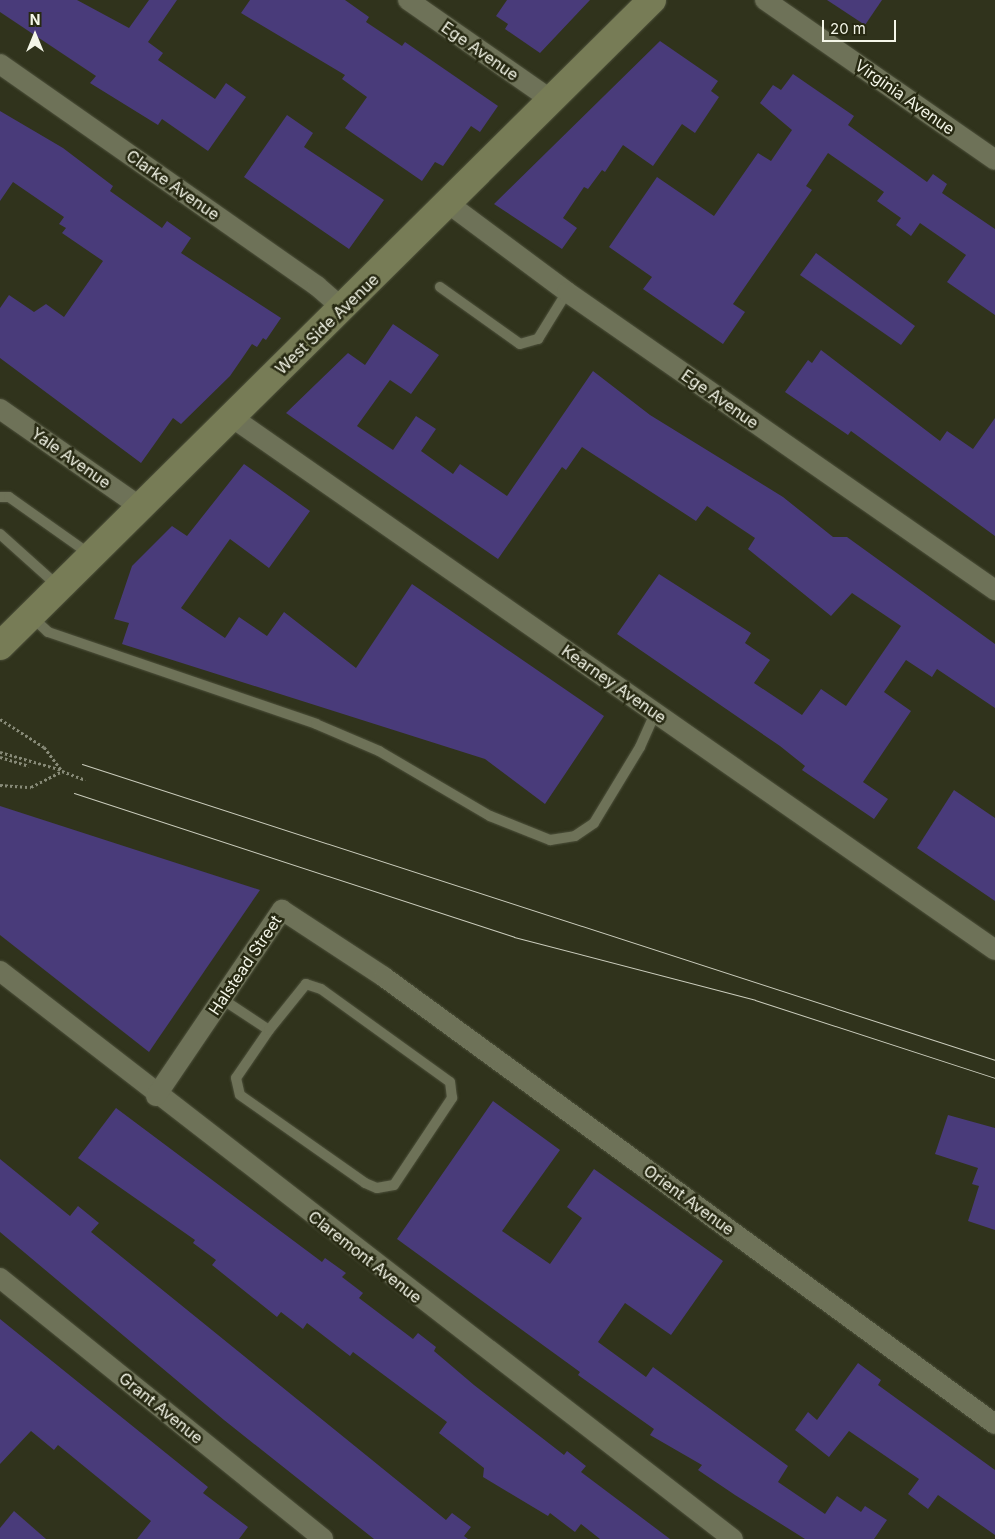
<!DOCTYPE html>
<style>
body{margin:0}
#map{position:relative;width:995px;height:1539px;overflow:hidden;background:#30331c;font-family:Inter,sans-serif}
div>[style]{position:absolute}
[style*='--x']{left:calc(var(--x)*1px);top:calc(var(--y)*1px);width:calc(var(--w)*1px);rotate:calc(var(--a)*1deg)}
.building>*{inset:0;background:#493b7a}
.path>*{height:3px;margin-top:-1.5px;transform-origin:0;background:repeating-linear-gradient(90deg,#878a77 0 2.5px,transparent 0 5px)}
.roads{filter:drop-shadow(0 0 1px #4d503b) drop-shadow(0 0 1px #4d503b)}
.lane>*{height:10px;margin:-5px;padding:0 5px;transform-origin:5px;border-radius:5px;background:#6e7258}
.street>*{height:20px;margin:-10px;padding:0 10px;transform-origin:10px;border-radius:10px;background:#6e7258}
.secondary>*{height:28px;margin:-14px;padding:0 14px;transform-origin:14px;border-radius:14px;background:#777c56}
.tram>*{height:1px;margin:-0.5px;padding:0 0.5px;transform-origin:0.5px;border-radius:0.5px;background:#cbcdbd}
span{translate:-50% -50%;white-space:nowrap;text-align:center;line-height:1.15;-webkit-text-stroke:5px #272912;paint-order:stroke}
.street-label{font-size:16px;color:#f4f6e8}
.north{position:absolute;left:10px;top:10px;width:50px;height:50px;-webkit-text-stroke:4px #272912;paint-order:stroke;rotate:0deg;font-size:14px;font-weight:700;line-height:20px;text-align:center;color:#f4f6e8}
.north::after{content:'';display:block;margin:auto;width:18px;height:22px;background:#f4f6e8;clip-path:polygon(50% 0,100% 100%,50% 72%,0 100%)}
.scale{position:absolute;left:822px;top:20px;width:74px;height:22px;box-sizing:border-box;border:2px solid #f4f6e8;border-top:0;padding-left:6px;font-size:15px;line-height:18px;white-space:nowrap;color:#f4f6e8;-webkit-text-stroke:4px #272912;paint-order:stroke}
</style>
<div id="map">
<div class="building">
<i style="clip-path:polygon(0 0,77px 0,129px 28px,149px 0,177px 0,148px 42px,163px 53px,158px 60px,215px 99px,226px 83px,246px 97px,208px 151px,162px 119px,158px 125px,90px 83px,96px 76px,0 12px)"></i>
<i style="clip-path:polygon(250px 0,345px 0,369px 17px,366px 22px,402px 46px,405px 42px,498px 106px,480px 132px,471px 126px,443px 166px,435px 162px,422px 181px,345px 128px,367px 97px,342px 79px,345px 75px,241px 13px)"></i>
<i style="clip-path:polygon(507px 0,590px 0,540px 53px,505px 29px,508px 24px,496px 16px)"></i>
<i style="clip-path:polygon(827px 0,882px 0,865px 25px)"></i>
<i style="clip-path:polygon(660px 41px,718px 81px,711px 91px,719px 97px,695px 133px,682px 124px,653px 166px,623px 145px,605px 172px,602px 170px,588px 189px,584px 187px,563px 218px,577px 228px,562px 249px,494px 204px)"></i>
<i style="clip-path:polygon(793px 74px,854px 116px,848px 125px,927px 182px,933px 174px,947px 184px,942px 193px,995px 229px,995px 315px,947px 282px,966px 255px,920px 223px,911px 236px,896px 225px,901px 218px,877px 201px,884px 192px,828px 153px,806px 186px,812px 190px,733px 304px,745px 312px,723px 344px,643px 289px,652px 277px,609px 247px,657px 177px,714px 216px,758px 153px,771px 161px,792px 130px,760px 103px,773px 85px,781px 90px)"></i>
<i style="clip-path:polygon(0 111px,63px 148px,113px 186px,110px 191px,162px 228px,167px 221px,191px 238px,181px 253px,281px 318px,266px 340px,263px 338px,257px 347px,252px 344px,230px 376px,181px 424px,173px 418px,141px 463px,0 358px,0 308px,9px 295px,34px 312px,46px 304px,64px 317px,103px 261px,62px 233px,66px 228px,59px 224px,64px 217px,13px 182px,0 201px)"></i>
<i style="clip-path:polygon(287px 115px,313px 133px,304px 147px,384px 200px,349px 249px,244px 177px)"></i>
<i style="clip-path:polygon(816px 253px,915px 326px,901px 345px,800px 275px)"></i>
<i style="clip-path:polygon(393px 324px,439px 355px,411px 394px,390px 380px,357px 426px,393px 450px,416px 416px,436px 429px,421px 451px,453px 474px,460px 464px,507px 496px,593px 371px,650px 415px,783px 497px,833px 537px,847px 537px,995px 644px,995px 708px,937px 669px,932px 677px,906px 660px,884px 692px,911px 711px,863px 782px,888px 799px,874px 819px,802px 770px,805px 766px,780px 746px,617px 634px,659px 574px,751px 633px,745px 643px,770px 660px,754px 683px,802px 715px,821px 689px,846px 706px,901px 626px,852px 593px,831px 616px,748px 549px,755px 538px,707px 506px,696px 521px,582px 447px,566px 470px,562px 467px,498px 559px,286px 413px,348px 353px,365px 365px)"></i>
<i style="clip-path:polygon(821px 350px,940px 441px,947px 431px,973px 449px,995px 418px,995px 536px,851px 431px,848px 435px,785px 392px,808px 360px,812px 363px)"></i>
<i style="clip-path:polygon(244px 464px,310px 511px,269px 568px,230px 539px,181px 608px,225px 638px,239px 617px,267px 636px,284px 612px,356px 668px,412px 584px,604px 716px,545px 804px,485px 759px,122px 644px,129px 623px,114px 619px,132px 566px,172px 526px,187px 536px)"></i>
<i style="clip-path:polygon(954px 790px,995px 818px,995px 901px,917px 848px)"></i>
<i style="clip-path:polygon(0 806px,260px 890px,149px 1052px,0 935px)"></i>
<i style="clip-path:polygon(493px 1101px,560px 1150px,502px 1231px,550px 1264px,582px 1218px,567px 1207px,594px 1169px,723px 1261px,671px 1335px,625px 1303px,598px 1342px,646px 1377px,653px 1367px,788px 1466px,778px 1482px,825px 1514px,837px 1496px,861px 1512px,865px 1506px,887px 1520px,874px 1539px,805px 1539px,735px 1495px,698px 1470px,702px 1465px,650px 1435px,654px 1429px,578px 1375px,580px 1372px,397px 1239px)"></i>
<i style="clip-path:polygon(116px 1108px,322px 1262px,325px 1258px,346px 1273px,342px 1277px,363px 1293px,359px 1298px,413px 1339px,418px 1333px,436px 1347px,434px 1351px,474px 1385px,564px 1455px,567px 1451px,586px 1466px,581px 1472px,670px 1539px,600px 1539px,581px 1524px,575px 1532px,550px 1513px,548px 1516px,483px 1477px,484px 1468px,439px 1433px,447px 1422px,353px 1352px,350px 1356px,307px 1323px,303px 1329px,281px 1312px,277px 1317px,212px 1265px,216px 1260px,193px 1243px,195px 1240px,78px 1158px)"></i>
<i style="clip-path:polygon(948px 1115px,995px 1128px,995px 1230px,968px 1221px,979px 1186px,972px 1184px,978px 1168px,935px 1154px)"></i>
<i style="clip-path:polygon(0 1159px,70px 1216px,78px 1206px,99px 1223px,91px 1232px,446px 1520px,452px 1513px,471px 1527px,464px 1536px,468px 1539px,374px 1539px,224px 1420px,0 1232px)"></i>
<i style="clip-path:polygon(0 1319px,208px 1487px,203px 1493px,248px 1527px,239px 1539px,137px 1539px,151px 1521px,58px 1445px,54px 1450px,31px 1431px,0 1464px)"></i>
<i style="clip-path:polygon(858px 1363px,881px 1380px,878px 1385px,995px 1470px,995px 1535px,938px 1495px,928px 1509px,908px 1494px,919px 1479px,849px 1431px,829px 1457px,795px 1430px,808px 1412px,817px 1420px)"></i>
<i style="clip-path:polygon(14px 1511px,46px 1539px,0 1539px,0 1528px)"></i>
</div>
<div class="path">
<i style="--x:0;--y:719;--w:52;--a:32.5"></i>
<i style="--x:44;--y:747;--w:30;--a:53"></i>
<i style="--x:0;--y:752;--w:65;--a:16.2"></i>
<i style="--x:0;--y:757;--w:30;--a:17"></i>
<i style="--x:0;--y:785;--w:31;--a:4"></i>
<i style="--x:31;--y:787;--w:35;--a:-27"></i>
<i style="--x:62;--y:771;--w:25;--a:21"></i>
</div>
<div class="roads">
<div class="lane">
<i style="--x:440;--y:287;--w:98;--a:35.5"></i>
<i style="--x:520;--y:344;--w:19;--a:-16"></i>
<i style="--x:538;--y:339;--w:55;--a:-58.3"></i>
<i style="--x:0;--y:497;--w:9;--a:0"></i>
<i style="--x:9;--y:497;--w:100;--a:35.3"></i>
<i style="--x:0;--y:534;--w:79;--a:41.9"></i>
<i style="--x:32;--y:617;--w:22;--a:43"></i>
<i style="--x:48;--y:632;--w:283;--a:18.9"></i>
<i style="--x:316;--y:724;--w:69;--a:23.2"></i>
<i style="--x:379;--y:751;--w:129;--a:30.4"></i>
<i style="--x:490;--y:816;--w:65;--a:21.8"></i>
<i style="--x:550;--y:840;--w:25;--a:-9"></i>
<i style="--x:575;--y:836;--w:23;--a:-34"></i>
<i style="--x:594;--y:823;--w:89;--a:-58.8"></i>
<i style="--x:640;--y:747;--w:37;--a:-66"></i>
<i style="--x:222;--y:999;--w:56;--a:33.4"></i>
<i style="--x:269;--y:1030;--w:58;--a:124.5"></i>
<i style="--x:236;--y:1078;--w:17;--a:77"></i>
<i style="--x:240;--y:1095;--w:153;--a:35.1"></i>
<i style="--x:365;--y:1183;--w:13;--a:23"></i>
<i style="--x:377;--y:1188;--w:17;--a:-10"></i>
<i style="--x:394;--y:1185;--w:105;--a:-56.3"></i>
<i style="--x:452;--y:1098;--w:16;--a:-97"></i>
<i style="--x:450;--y:1082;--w:159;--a:-144.2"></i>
<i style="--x:321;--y:989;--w:16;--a:-162"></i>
<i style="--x:306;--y:984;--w:59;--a:128.8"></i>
</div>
<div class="street">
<i style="--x:408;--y:0;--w:177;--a:34.9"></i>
<i style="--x:765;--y:0;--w:280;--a:34.8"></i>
<i style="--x:0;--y:64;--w:387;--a:35"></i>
<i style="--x:317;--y:286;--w:35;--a:41"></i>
<i style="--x:449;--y:204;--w:147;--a:36.7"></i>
<i style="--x:567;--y:292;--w:522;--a:34.85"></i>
<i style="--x:0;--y:409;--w:173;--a:34.9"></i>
<i style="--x:233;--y:418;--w:929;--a:34.92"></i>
<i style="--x:0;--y:971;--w:927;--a:37.77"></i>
<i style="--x:156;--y:1096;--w:225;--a:-55.9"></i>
<i style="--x:282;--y:910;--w:122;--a:33.3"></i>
<i style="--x:384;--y:977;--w:757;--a:36.19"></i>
<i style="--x:0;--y:1278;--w:415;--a:38.9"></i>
</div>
<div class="secondary">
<i style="--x:0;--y:646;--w:918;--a:-44.74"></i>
</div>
</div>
<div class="tram">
<i style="--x:82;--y:764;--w:960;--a:17.96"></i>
<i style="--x:74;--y:793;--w:463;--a:18.1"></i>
<i style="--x:514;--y:937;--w:249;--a:14.6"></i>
<i style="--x:755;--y:1000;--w:252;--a:18"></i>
</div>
<div class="street-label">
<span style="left:480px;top:51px;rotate:35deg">Ege Avenue</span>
<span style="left:905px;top:97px;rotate:35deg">Virginia Avenue</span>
<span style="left:173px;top:185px;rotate:35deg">Clarke Avenue</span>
<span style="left:327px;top:324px;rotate:-44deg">West Side Avenue</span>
<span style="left:720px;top:399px;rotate:35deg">Ege Avenue</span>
<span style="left:71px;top:458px;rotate:35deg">Yale Avenue</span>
<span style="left:614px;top:684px;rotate:35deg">Kearney Avenue</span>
<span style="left:245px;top:965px;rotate:-56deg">Halstead Street</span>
<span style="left:689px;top:1200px;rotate:36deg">Orient Avenue</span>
<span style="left:365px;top:1257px;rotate:38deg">Claremont Avenue</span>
<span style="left:161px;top:1408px;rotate:39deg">Grant Avenue</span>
</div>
<div class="north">N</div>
<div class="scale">20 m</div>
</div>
